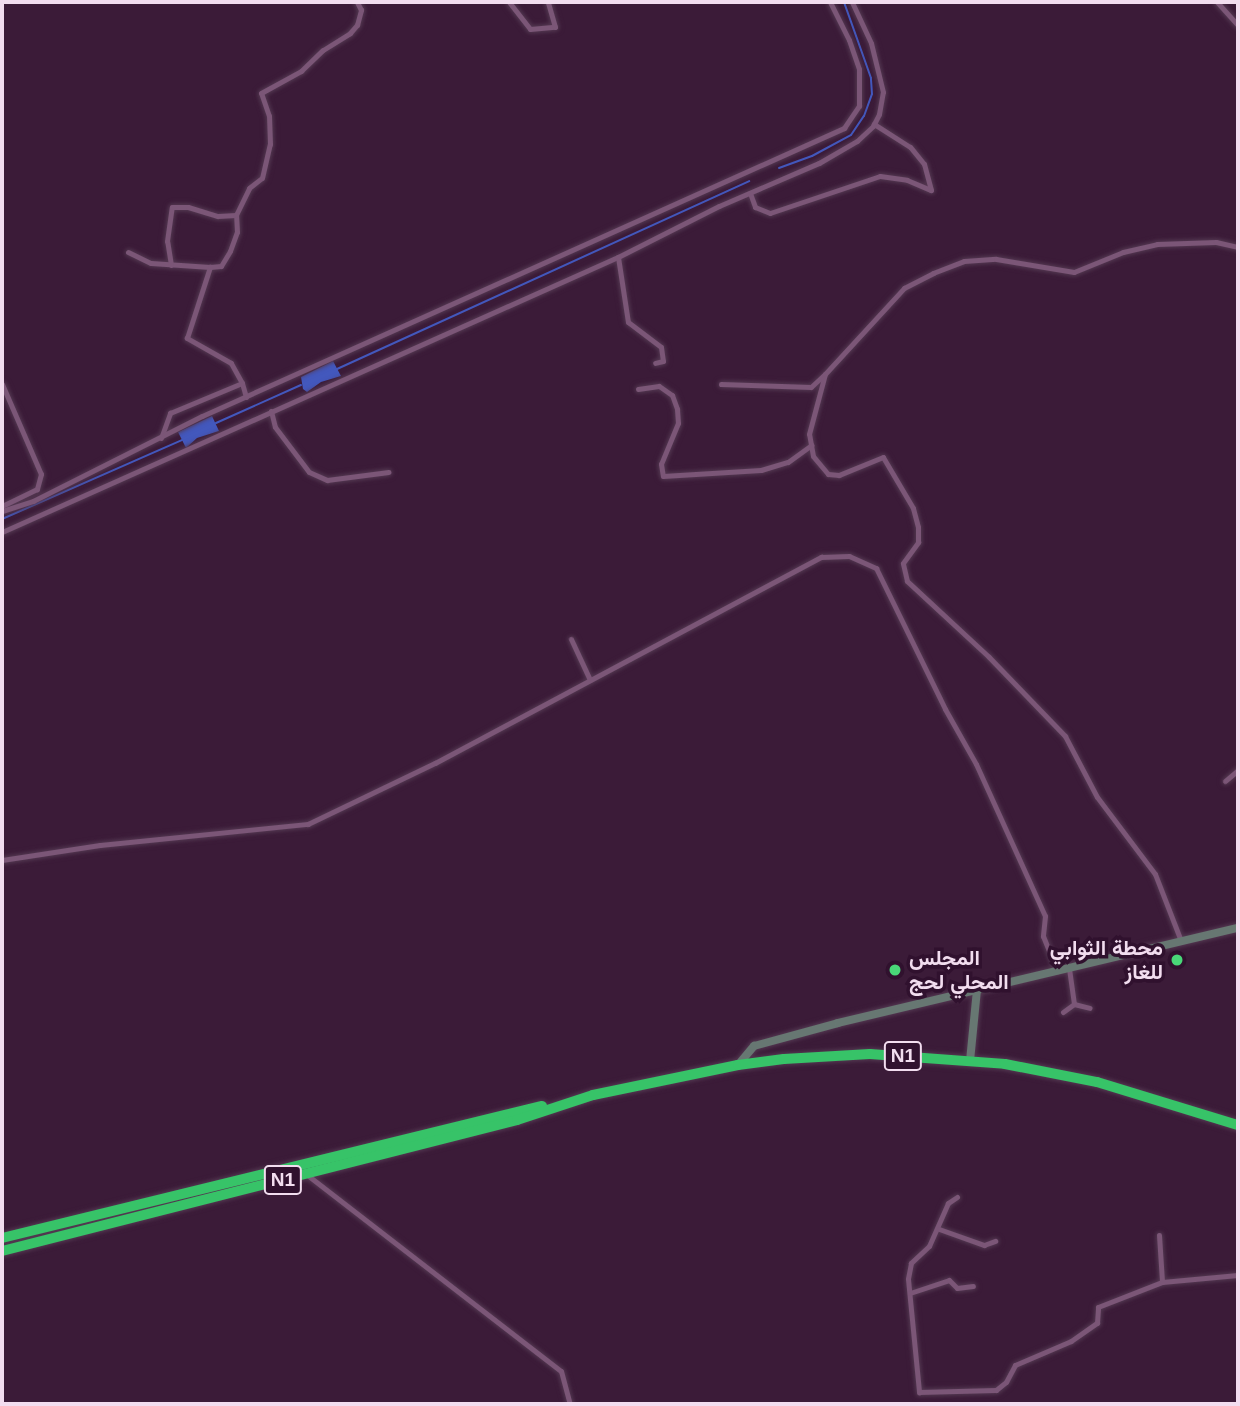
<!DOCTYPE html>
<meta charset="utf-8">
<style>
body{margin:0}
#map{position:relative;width:1240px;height:1406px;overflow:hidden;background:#3b1b38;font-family:Arial,Vazirmatn,sans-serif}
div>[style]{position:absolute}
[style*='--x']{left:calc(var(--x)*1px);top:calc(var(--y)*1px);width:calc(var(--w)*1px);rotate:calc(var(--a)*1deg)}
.water>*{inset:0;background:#4358bd}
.stream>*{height:2px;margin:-1px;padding:0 1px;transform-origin:1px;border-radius:1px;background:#4358bd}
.roads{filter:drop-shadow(0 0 2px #533851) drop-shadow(0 0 2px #533851)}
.street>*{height:5px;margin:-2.5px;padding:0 2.5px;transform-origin:2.5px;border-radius:2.5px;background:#7b5677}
.secondary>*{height:8px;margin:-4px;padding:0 4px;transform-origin:4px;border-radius:4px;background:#677772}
.highway>*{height:10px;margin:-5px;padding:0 5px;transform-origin:5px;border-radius:5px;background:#37c368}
.dots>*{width:19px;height:19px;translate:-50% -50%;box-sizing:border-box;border:4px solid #30112e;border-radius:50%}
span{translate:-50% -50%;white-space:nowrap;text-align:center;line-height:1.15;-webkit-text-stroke:7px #30112e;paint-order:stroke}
.shield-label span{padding:2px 5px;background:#30112e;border:2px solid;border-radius:5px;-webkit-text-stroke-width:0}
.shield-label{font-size:19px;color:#f2ddef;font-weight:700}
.poi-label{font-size:21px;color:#f2ddef;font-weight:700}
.right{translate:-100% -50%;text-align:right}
.left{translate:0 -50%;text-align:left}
.frame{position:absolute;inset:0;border:4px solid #f2ddef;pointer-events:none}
</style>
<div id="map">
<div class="water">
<i style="clip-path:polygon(333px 361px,341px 376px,321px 382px,307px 392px,303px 389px,301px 377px)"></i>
<i style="clip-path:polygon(212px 416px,219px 431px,197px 438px,186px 448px,178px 432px)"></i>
</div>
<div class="stream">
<i style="--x:779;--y:168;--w:35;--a:-20"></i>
<i style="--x:812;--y:156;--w:44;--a:-28.3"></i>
<i style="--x:851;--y:135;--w:23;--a:-56"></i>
<i style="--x:864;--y:116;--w:23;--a:-70"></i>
<i style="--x:872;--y:94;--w:16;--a:-94"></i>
<i style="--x:871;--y:78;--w:81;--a:-109.6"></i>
<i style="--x:337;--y:369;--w:453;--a:-24.5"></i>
<i style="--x:216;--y:423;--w:93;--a:-24.1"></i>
<i style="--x:2;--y:519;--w:197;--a:-23.7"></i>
</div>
<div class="roads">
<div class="street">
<i style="--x:509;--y:2;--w:34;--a:52"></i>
<i style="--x:530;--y:29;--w:25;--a:-5"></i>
<i style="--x:555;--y:27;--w:26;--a:-106"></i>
<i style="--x:1217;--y:2;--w:31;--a:48"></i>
<i style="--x:750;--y:193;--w:15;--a:70"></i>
<i style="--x:755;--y:207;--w:16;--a:22"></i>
<i style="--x:770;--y:213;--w:116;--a:-18.6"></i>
<i style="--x:880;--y:176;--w:27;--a:8"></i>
<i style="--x:907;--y:180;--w:26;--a:23"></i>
<i style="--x:931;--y:190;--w:27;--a:-105"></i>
<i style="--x:924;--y:164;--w:22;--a:-129"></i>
<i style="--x:910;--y:147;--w:43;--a:-147.4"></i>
<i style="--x:128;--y:252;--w:25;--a:26"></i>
<i style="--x:151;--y:263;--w:59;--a:3.9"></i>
<i style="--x:618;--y:257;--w:66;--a:81.3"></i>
<i style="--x:628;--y:322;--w:41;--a:37.1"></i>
<i style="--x:661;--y:347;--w:14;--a:82"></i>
<i style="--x:663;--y:361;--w:8;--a:166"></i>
<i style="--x:171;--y:265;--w:24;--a:-99"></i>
<i style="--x:167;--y:241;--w:34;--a:-82"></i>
<i style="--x:172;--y:207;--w:16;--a:0"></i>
<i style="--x:188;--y:207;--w:31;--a:17"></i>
<i style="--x:218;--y:216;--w:18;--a:-3"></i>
<i style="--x:2;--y:384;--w:98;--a:66.6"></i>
<i style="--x:41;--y:474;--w:16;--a:105"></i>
<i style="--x:37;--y:489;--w:39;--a:154"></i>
<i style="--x:721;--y:384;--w:90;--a:1.9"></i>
<i style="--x:811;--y:387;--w:19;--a:-43"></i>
<i style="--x:638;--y:389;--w:21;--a:-8"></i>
<i style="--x:659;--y:386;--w:16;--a:35"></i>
<i style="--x:672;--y:395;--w:15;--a:70"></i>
<i style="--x:677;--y:409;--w:14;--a:86"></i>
<i style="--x:678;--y:423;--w:44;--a:112.5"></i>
<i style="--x:661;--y:464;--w:12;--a:81"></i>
<i style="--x:663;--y:476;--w:98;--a:-3.5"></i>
<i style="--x:761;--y:470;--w:28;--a:-17"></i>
<i style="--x:788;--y:462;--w:29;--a:-36"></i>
<i style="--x:246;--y:397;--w:15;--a:-106"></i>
<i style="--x:242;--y:383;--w:23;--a:-119"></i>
<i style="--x:231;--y:363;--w:51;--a:-150.4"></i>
<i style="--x:187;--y:338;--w:75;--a:-72.1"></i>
<i style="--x:210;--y:267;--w:11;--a:-5"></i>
<i style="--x:221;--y:266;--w:17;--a:-59"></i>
<i style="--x:230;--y:251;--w:20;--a:-70"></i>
<i style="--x:237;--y:232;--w:17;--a:-93"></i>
<i style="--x:236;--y:215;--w:30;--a:-64"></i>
<i style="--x:249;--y:188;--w:16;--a:-38"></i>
<i style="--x:262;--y:178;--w:35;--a:-77"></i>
<i style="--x:270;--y:144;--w:28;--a:-92"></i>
<i style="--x:269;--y:116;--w:24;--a:-109"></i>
<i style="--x:261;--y:93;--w:46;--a:-28.8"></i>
<i style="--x:301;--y:71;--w:30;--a:-44"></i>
<i style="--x:323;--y:50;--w:32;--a:-32"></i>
<i style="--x:350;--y:33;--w:11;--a:-49"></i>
<i style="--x:357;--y:25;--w:16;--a:-75"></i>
<i style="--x:361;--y:10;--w:9;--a:-117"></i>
<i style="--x:271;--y:411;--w:16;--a:76"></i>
<i style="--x:275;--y:427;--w:56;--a:52.9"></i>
<i style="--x:309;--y:472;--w:20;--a:24"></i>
<i style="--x:327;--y:480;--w:62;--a:-7.5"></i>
<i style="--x:161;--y:438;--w:27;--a:-70"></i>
<i style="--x:170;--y:413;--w:78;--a:-22.6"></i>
<i style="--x:2;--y:511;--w:33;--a:-18"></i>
<i style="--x:33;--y:501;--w:189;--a:-26.7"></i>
<i style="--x:202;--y:416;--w:704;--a:-24.16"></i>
<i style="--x:844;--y:128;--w:27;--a:-56"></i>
<i style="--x:859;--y:106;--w:37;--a:-90"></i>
<i style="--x:859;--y:69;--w:31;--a:-109"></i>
<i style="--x:849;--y:40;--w:42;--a:-116.6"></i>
<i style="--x:2;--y:532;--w:675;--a:-24.06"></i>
<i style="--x:618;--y:257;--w:113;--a:-26.8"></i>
<i style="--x:719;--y:206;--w:109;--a:-23.3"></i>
<i style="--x:819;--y:163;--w:44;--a:-30.1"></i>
<i style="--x:857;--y:141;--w:22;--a:-43"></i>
<i style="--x:873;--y:126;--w:13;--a:-63"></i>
<i style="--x:879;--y:114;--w:22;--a:-80"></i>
<i style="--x:883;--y:92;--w:50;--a:-103.8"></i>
<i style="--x:871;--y:43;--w:45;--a:-114.9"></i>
<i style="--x:571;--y:639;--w:45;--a:65.1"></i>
<i style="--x:1225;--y:781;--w:17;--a:-40"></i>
<i style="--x:2;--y:860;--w:99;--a:-8.7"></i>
<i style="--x:100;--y:845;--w:209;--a:-5.8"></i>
<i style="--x:308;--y:824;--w:141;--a:-25.7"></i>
<i style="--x:435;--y:763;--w:438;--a:-28.1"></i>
<i style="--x:821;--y:557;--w:28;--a:-2"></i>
<i style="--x:849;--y:556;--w:30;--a:24"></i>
<i style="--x:876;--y:568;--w:157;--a:63.9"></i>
<i style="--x:945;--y:709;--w:63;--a:60.6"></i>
<i style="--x:976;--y:764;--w:167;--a:65.6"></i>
<i style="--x:1045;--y:916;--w:20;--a:96"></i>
<i style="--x:1043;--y:936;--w:38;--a:68"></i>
<i style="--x:1181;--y:941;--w:72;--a:-111.2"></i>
<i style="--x:1155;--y:874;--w:96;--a:-127"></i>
<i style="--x:1097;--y:797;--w:69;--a:-117.7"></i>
<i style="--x:1065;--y:736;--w:110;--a:-133.9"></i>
<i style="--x:989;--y:657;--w:112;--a:-137.2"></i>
<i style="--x:907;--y:581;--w:18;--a:-103"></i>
<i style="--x:903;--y:563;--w:26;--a:-54"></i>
<i style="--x:918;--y:542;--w:15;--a:-90"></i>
<i style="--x:918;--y:527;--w:20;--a:-105"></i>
<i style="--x:913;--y:508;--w:59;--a:-120.5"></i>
<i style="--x:883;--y:457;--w:48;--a:157.8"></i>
<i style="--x:839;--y:475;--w:11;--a:-175"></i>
<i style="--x:828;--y:474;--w:23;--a:-130"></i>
<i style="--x:813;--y:456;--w:22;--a:-100"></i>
<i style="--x:809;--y:434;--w:62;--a:-75.1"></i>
<i style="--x:825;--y:374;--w:117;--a:-47.4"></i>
<i style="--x:904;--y:288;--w:33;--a:-27"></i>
<i style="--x:933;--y:273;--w:33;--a:-21"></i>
<i style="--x:964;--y:261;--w:32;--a:-4"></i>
<i style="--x:996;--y:259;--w:79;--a:9.5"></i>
<i style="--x:1074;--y:272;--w:53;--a:-22.2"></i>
<i style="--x:1123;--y:252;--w:35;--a:-13"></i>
<i style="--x:1157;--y:244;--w:59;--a:-1.9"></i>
<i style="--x:1216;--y:242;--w:23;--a:13"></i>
<i style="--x:1074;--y:1004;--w:16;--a:14"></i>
<i style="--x:1063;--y:1012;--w:14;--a:-36"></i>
<i style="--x:1074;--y:1004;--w:36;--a:-98"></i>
<i style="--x:306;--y:1174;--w:322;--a:37.7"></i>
<i style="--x:561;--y:1371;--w:34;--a:75"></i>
<i style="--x:957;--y:1197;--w:11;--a:146"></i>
<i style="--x:948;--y:1203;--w:47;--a:113.8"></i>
<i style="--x:929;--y:1246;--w:25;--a:137"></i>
<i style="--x:911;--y:1263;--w:16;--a:101"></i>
<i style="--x:908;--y:1279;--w:114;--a:84.4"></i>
<i style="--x:919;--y:1392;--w:77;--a:-1.5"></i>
<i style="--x:996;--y:1390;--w:13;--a:-39"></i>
<i style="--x:1006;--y:1382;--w:19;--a:-62"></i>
<i style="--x:1015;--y:1365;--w:61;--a:-23.2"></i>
<i style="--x:1071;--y:1341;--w:32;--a:-35"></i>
<i style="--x:1097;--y:1323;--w:16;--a:-86"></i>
<i style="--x:1098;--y:1307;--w:69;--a:-21.3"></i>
<i style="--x:939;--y:1229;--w:48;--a:19.6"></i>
<i style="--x:984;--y:1245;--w:12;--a:-20"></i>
<i style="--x:1159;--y:1235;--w:47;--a:86.3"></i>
<i style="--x:1162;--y:1282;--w:76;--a:-5.3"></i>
<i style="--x:910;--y:1293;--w:41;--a:-18.4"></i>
<i style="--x:949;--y:1280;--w:11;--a:45"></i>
<i style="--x:957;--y:1288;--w:16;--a:-7"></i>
</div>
<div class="secondary">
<i style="--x:970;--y:1061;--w:71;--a:-84.4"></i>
<i style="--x:738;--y:1065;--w:25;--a:-50"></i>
<i style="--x:754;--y:1046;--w:87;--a:-15.3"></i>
<i style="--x:838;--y:1023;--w:411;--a:-13.4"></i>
</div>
<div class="highway">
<i style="--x:2;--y:1238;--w:556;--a:-13.74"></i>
<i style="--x:2;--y:1251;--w:531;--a:-14.27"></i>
<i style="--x:517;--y:1120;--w:80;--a:-18.2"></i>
<i style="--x:593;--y:1095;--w:148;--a:-11.7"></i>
<i style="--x:738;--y:1065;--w:46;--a:-7.4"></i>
<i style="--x:784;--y:1059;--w:86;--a:-3.3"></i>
<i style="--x:870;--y:1054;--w:135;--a:4.2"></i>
<i style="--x:1005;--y:1064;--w:94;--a:11.1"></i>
<i style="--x:1097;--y:1082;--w:147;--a:17"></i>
</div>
</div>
<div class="dots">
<i style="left:1177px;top:960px;background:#49d778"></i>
<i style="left:895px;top:970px;background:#49d778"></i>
</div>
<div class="shield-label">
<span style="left:903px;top:1056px">N1</span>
<span style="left:283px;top:1180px">N1</span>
</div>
<div class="poi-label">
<span class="right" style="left:1163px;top:960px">محطة الثوابي<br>للغاز</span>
<span class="left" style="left:909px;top:970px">المجلس<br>المحلي لحج</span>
</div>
<div class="frame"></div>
</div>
